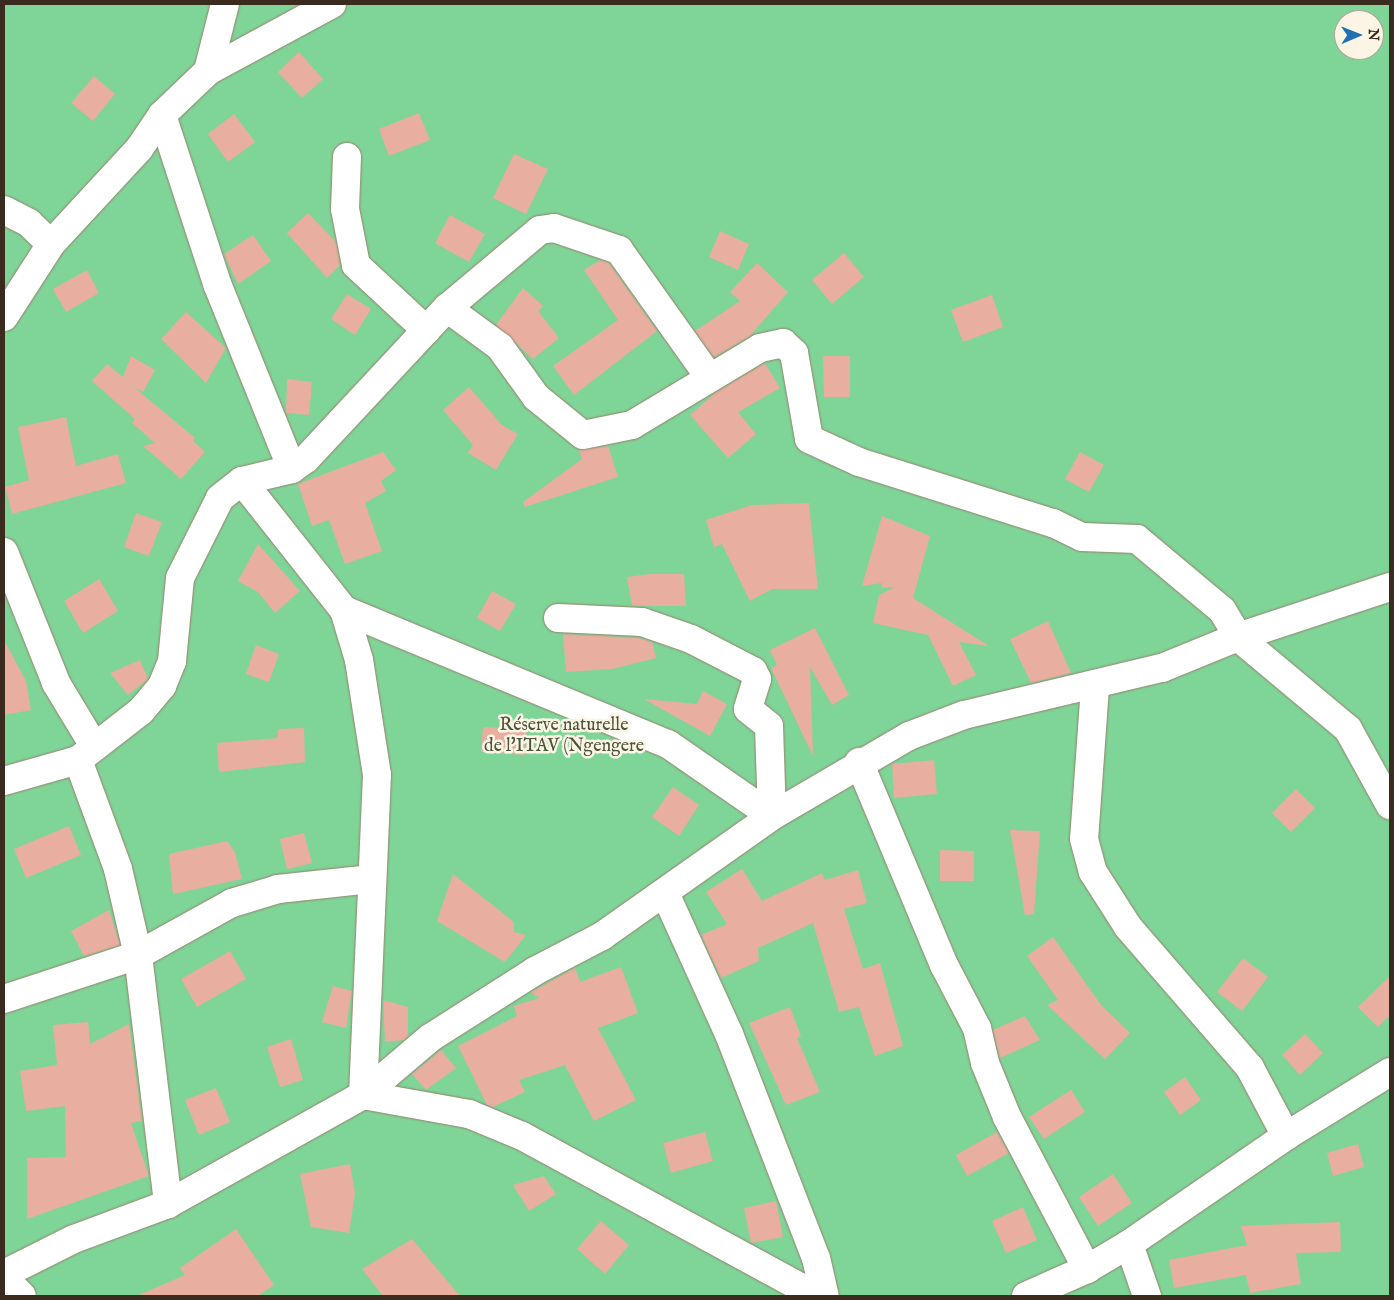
<!DOCTYPE html>
<meta charset="utf-8">
<style>
body{margin:0}
#map{position:relative;width:1394px;height:1300px;overflow:hidden;background:#efdebd;font-family:"IM FELL English",serif}
div>[style]{position:absolute}
[style*='--x']{left:calc(var(--x)*1px);top:calc(var(--y)*1px);width:calc(var(--w)*1px);rotate:calc(var(--a)*1deg)}
.green>*{inset:0;background:#7fd598}
.building>*{inset:0;background:#e8ae9f}
.roads{filter:drop-shadow(0 0 1px #95846e) drop-shadow(0 0 1px #95846e)}
.minor>*{height:28px;margin:-14px;padding:0 14px;transform-origin:14px;border-radius:14px;background:#fff}
span{translate:-50% -50%;white-space:nowrap;text-align:center;line-height:1.15;-webkit-text-stroke:5px #fcf5e5;paint-order:stroke}
.park-label{font-size:18px;color:#4c553c}
.frame{position:absolute;inset:0;border:5px solid #3b2a1e;pointer-events:none}
.north{position:absolute;left:1334px;top:10px;width:50px;height:50px;box-sizing:border-box;background:#fcf5e5;border:1px solid #afa495;border-radius:50%;rotate:89deg;font-size:14px;font-weight:700;line-height:20px;text-align:center;color:#3b2a1e}
.north::after{content:'';display:block;margin:auto;width:18px;height:22px;background:#1f6fb2;clip-path:polygon(50% 0,100% 100%,50% 72%,0 100%)}
</style>
<div id="map">
<div class="green">
<i style="clip-path:polygon(evenodd,4px 4px,1390px 4px,1390px 1296px,4px 1296px,4px 4px,1344px 20px,1374px 20px,1374px 50px,1344px 50px,1344px 20px)"></i>
</div>
<div class="building">
<i style="clip-path:polygon(299px 52px,323px 79px,302px 98px,278px 72px)"></i>
<i style="clip-path:polygon(94px 76px,115px 94px,93px 121px,71px 103px)"></i>
<i style="clip-path:polygon(419px 113px,430px 140px,389px 156px,379px 129px)"></i>
<i style="clip-path:polygon(234px 114px,255px 142px,228px 162px,208px 134px)"></i>
<i style="clip-path:polygon(514px 154px,548px 169px,526px 214px,493px 198px)"></i>
<i style="clip-path:polygon(308px 213px,336px 242px,340px 265px,327px 278px,287px 233px)"></i>
<i style="clip-path:polygon(450px 215px,485px 234px,469px 262px,435px 243px)"></i>
<i style="clip-path:polygon(720px 231px,749px 244px,738px 270px,709px 257px)"></i>
<i style="clip-path:polygon(253px 235px,271px 261px,238px 284px,224px 254px)"></i>
<i style="clip-path:polygon(844px 253px,864px 277px,832px 304px,812px 280px)"></i>
<i style="clip-path:polygon(600px 260px,609px 263px,657px 331px,574px 395px,553px 366px,618px 320px,584px 270px)"></i>
<i style="clip-path:polygon(757px 263px,788px 292px,750px 336px,714px 357px,695px 331px,740px 301px,730px 292px)"></i>
<i style="clip-path:polygon(87px 270px,99px 293px,66px 312px,53px 289px)"></i>
<i style="clip-path:polygon(523px 288px,543px 306px,538px 311px,559px 338px,533px 359px,496px 325px)"></i>
<i style="clip-path:polygon(347px 294px,371px 309px,355px 335px,331px 319px)"></i>
<i style="clip-path:polygon(992px 295px,1003px 327px,963px 342px,951px 310px)"></i>
<i style="clip-path:polygon(186px 312px,226px 348px,206px 383px,161px 339px)"></i>
<i style="clip-path:polygon(131px 356px,155px 370px,143px 392px,135px 388px,195px 438px,193px 441px,205px 452px,181px 479px,143px 446px,155px 443px,132px 423px,135px 419px,92px 381px,107px 364px,123px 377px)"></i>
<i style="clip-path:polygon(823px 356px,850px 356px,850px 397px,824px 397px)"></i>
<i style="clip-path:polygon(765px 363px,780px 388px,738px 412px,756px 434px,728px 458px,690px 415px,715px 393px)"></i>
<i style="clip-path:polygon(287px 379px,312px 382px,309px 415px,286px 413px)"></i>
<i style="clip-path:polygon(469px 387px,502px 425px,518px 434px,496px 470px,468px 453px,473px 445px,443px 410px)"></i>
<i style="clip-path:polygon(66px 417px,76px 466px,118px 454px,126px 483px,12px 514px,5px 487px,29px 480px,18px 427px)"></i>
<i style="clip-path:polygon(608px 446px,618px 477px,525px 507px,523px 502px,582px 459px,579px 450px)"></i>
<i style="clip-path:polygon(383px 452px,396px 470px,381px 481px,386px 491px,365px 503px,382px 551px,345px 564px,329px 520px,312px 526px,298px 484px)"></i>
<i style="clip-path:polygon(1080px 452px,1104px 465px,1089px 492px,1065px 479px)"></i>
<i style="clip-path:polygon(809px 503px,818px 589px,772px 589px,750px 601px,722px 544px,714px 547px,706px 520px,752px 505px)"></i>
<i style="clip-path:polygon(136px 513px,162px 522px,149px 556px,124px 547px)"></i>
<i style="clip-path:polygon(882px 516px,930px 536px,913px 598px,989px 646px,959px 642px,976px 675px,953px 686px,928px 635px,873px 623px,879px 595px,895px 587px,881px 588px,882px 583px,862px 586px)"></i>
<i style="clip-path:polygon(258px 544px,300px 591px,275px 613px,258px 592px,238px 581px)"></i>
<i style="clip-path:polygon(650px 574px,684px 574px,686px 606px,632px 606px,627px 577px)"></i>
<i style="clip-path:polygon(99px 579px,118px 611px,83px 633px,64px 601px)"></i>
<i style="clip-path:polygon(492px 591px,516px 604px,500px 631px,477px 618px)"></i>
<i style="clip-path:polygon(1048px 621px,1071px 673px,1031px 683px,1010px 639px)"></i>
<i style="clip-path:polygon(815px 628px,849px 695px,832px 705px,810px 667px,813px 756px,771px 668px,777px 665px,770px 650px)"></i>
<i style="clip-path:polygon(563px 634px,639px 638px,652px 642px,656px 658px,612px 669px,566px 672px)"></i>
<i style="clip-path:polygon(4px 640px,26px 681px,31px 710px,4px 715px)"></i>
<i style="clip-path:polygon(256px 645px,279px 654px,269px 682px,246px 674px)"></i>
<i style="clip-path:polygon(140px 660px,148px 679px,128px 695px,110px 673px)"></i>
<i style="clip-path:polygon(703px 691px,727px 704px,710px 736px,644px 699px,697px 704px)"></i>
<i style="clip-path:polygon(483px 727px,527px 729px,525px 755px,481px 752px)"></i>
<i style="clip-path:polygon(304px 728px,305px 762px,219px 772px,217px 743px,278px 738px,278px 729px)"></i>
<i style="clip-path:polygon(934px 760px,937px 794px,894px 798px,892px 764px)"></i>
<i style="clip-path:polygon(673px 787px,699px 805px,679px 836px,652px 817px)"></i>
<i style="clip-path:polygon(1296px 789px,1315px 808px,1291px 832px,1272px 813px)"></i>
<i style="clip-path:polygon(69px 826px,81px 855px,26px 878px,14px 849px)"></i>
<i style="clip-path:polygon(1010px 830px,1040px 831px,1034px 914px,1025px 915px)"></i>
<i style="clip-path:polygon(304px 833px,312px 863px,287px 869px,280px 839px)"></i>
<i style="clip-path:polygon(227px 841px,235px 852px,242px 879px,173px 894px,169px 854px)"></i>
<i style="clip-path:polygon(940px 850px,974px 851px,974px 881px,940px 881px)"></i>
<i style="clip-path:polygon(742px 869px,762px 901px,822px 873px,825px 880px,858px 870px,867px 903px,844px 909px,863px 969px,880px 963px,903px 1046px,875px 1056px,859px 1007px,839px 1012px,813px 923px,758px 948px,759px 961px,721px 978px,701px 935px,727px 924px,706px 892px)"></i>
<i style="clip-path:polygon(453px 874px,514px 922px,514px 932px,526px 935px,505px 962px,437px 921px)"></i>
<i style="clip-path:polygon(109px 910px,120px 945px,84px 956px,71px 931px)"></i>
<i style="clip-path:polygon(1053px 937px,1101px 1005px,1130px 1033px,1105px 1059px,1047px 1005px,1058px 1000px,1027px 956px)"></i>
<i style="clip-path:polygon(230px 951px,246px 979px,197px 1007px,181px 979px)"></i>
<i style="clip-path:polygon(1243px 958px,1268px 977px,1242px 1011px,1217px 992px)"></i>
<i style="clip-path:polygon(621px 967px,638px 1013px,598px 1028px,636px 1100px,594px 1121px,565px 1065px,519px 1080px,525px 1092px,493px 1107px,487px 1105px,458px 1046px,517px 1016px,514px 1006px,539px 998px,531px 992px,575px 968px,580px 982px)"></i>
<i style="clip-path:polygon(1390px 976px,1390px 1015px,1378px 1027px,1358px 1007px)"></i>
<i style="clip-path:polygon(333px 986px,352px 991px,346px 1028px,322px 1022px)"></i>
<i style="clip-path:polygon(383px 1000px,408px 1007px,408px 1036px,404px 1040px,385px 1042px)"></i>
<i style="clip-path:polygon(790px 1007px,801px 1036px,797px 1038px,820px 1092px,786px 1105px,749px 1023px)"></i>
<i style="clip-path:polygon(1025px 1016px,1040px 1040px,1000px 1058px,993px 1030px)"></i>
<i style="clip-path:polygon(88px 1022px,90px 1044px,129px 1024px,142px 1121px,131px 1123px,149px 1176px,27px 1219px,27px 1158px,66px 1157px,65px 1106px,26px 1111px,20px 1071px,57px 1065px,53px 1025px)"></i>
<i style="clip-path:polygon(1305px 1034px,1323px 1053px,1300px 1075px,1282px 1055px)"></i>
<i style="clip-path:polygon(291px 1039px,303px 1080px,280px 1087px,267px 1047px)"></i>
<i style="clip-path:polygon(441px 1050px,456px 1068px,426px 1090px,412px 1074px)"></i>
<i style="clip-path:polygon(1185px 1077px,1201px 1100px,1180px 1115px,1164px 1092px)"></i>
<i style="clip-path:polygon(216px 1088px,230px 1122px,199px 1135px,185px 1100px)"></i>
<i style="clip-path:polygon(1071px 1090px,1085px 1112px,1044px 1139px,1029px 1117px)"></i>
<i style="clip-path:polygon(705px 1132px,713px 1161px,671px 1173px,663px 1143px)"></i>
<i style="clip-path:polygon(997px 1132px,1009px 1153px,967px 1176px,956px 1155px)"></i>
<i style="clip-path:polygon(1358px 1144px,1364px 1167px,1333px 1176px,1327px 1153px)"></i>
<i style="clip-path:polygon(350px 1164px,355px 1193px,349px 1233px,311px 1227px,300px 1174px)"></i>
<i style="clip-path:polygon(1113px 1174px,1132px 1203px,1098px 1226px,1079px 1197px)"></i>
<i style="clip-path:polygon(544px 1176px,556px 1194px,529px 1211px,513px 1185px)"></i>
<i style="clip-path:polygon(776px 1201px,783px 1237px,751px 1243px,744px 1208px)"></i>
<i style="clip-path:polygon(1023px 1207px,1037px 1240px,1006px 1253px,992px 1221px)"></i>
<i style="clip-path:polygon(601px 1221px,629px 1245px,605px 1274px,577px 1249px)"></i>
<i style="clip-path:polygon(1340px 1222px,1341px 1252px,1296px 1253px,1301px 1284px,1250px 1293px,1246px 1275px,1174px 1288px,1169px 1260px,1247px 1245px,1241px 1226px)"></i>
<i style="clip-path:polygon(236px 1229px,274px 1285px,258px 1296px,137px 1296px,185px 1275px,180px 1268px)"></i>
<i style="clip-path:polygon(412px 1239px,460px 1296px,383px 1296px,362px 1269px)"></i>
</div>
<div class="roads">
<div class="minor">
<i style="--x:208;--y:71;--w:69;--a:-75.8"></i>
<i style="--x:162;--y:115;--w:180;--a:71.9"></i>
<i style="--x:218;--y:286;--w:197;--a:68"></i>
<i style="--x:347;--y:157;--w:52;--a:92.2"></i>
<i style="--x:345;--y:209;--w:57;--a:78.9"></i>
<i style="--x:356;--y:265;--w:96;--a:42.9"></i>
<i style="--x:4;--y:210;--w:28;--a:27"></i>
<i style="--x:29;--y:223;--w:30;--a:44"></i>
<i style="--x:447;--y:308;--w:66;--a:36.3"></i>
<i style="--x:500;--y:347;--w:62;--a:54.2"></i>
<i style="--x:536;--y:397;--w:60;--a:39"></i>
<i style="--x:583;--y:435;--w:50;--a:-11.5"></i>
<i style="--x:632;--y:425;--w:149;--a:-31"></i>
<i style="--x:760;--y:348;--w:24;--a:-12"></i>
<i style="--x:783;--y:343;--w:15;--a:42"></i>
<i style="--x:794;--y:353;--w:87;--a:80.1"></i>
<i style="--x:809;--y:439;--w:55;--a:24.7"></i>
<i style="--x:859;--y:462;--w:203;--a:17.5"></i>
<i style="--x:1053;--y:523;--w:32;--a:26"></i>
<i style="--x:1082;--y:537;--w:55;--a:2.1"></i>
<i style="--x:1137;--y:539;--w:111;--a:39.9"></i>
<i style="--x:1222;--y:610;--w:31;--a:59"></i>
<i style="--x:1238;--y:637;--w:143;--a:39.9"></i>
<i style="--x:1348;--y:729;--w:87;--a:61.1"></i>
<i style="--x:4;--y:317;--w:87;--a:-57.2"></i>
<i style="--x:51;--y:244;--w:129;--a:-47.2"></i>
<i style="--x:139;--y:149;--w:41;--a:-55.9"></i>
<i style="--x:162;--y:115;--w:64;--a:-43.7"></i>
<i style="--x:208;--y:71;--w:141;--a:-28.4"></i>
<i style="--x:242;--y:481;--w:164;--a:51.7"></i>
<i style="--x:344;--y:610;--w:52;--a:73.3"></i>
<i style="--x:359;--y:660;--w:116;--a:81.1"></i>
<i style="--x:377;--y:775;--w:320;--a:92.5"></i>
<i style="--x:4;--y:552;--w:141;--a:68.3"></i>
<i style="--x:56;--y:683;--w:74;--a:58.9"></i>
<i style="--x:344;--y:610;--w:351;--a:22.5"></i>
<i style="--x:668;--y:744;--w:126;--a:34.7"></i>
<i style="--x:558;--y:618;--w:84;--a:2.7"></i>
<i style="--x:642;--y:622;--w:52;--a:19.1"></i>
<i style="--x:691;--y:639;--w:70;--a:27.3"></i>
<i style="--x:753;--y:671;--w:9;--a:63"></i>
<i style="--x:757;--y:679;--w:31;--a:107"></i>
<i style="--x:748;--y:709;--w:27;--a:39"></i>
<i style="--x:769;--y:726;--w:90;--a:88.1"></i>
<i style="--x:1095;--y:687;--w:152;--a:94.1"></i>
<i style="--x:1084;--y:839;--w:34;--a:75"></i>
<i style="--x:1093;--y:872;--w:65;--a:57.5"></i>
<i style="--x:1128;--y:927;--w:186;--a:49.1"></i>
<i style="--x:1250;--y:1068;--w:77;--a:62.1"></i>
<i style="--x:78;--y:760;--w:116;--a:69.8"></i>
<i style="--x:118;--y:869;--w:88;--a:76.9"></i>
<i style="--x:138;--y:955;--w:251;--a:83.1"></i>
<i style="--x:859;--y:762;--w:220;--a:67.3"></i>
<i style="--x:944;--y:965;--w:71;--a:62.4"></i>
<i style="--x:977;--y:1028;--w:36;--a:77"></i>
<i style="--x:985;--y:1063;--w:58;--a:67.8"></i>
<i style="--x:1007;--y:1117;--w:172;--a:62.2"></i>
<i style="--x:4;--y:781;--w:77;--a:-15.8"></i>
<i style="--x:78;--y:760;--w:80;--a:-37.9"></i>
<i style="--x:141;--y:711;--w:33;--a:-50"></i>
<i style="--x:162;--y:686;--w:27;--a:-68"></i>
<i style="--x:172;--y:661;--w:83;--a:-84.5"></i>
<i style="--x:180;--y:578;--w:89;--a:-63.4"></i>
<i style="--x:220;--y:498;--w:28;--a:-38"></i>
<i style="--x:242;--y:481;--w:51;--a:-13.5"></i>
<i style="--x:292;--y:469;--w:17;--a:-36"></i>
<i style="--x:306;--y:459;--w:207;--a:-47"></i>
<i style="--x:447;--y:308;--w:121;--a:-40"></i>
<i style="--x:540;--y:230;--w:14;--a:-8"></i>
<i style="--x:554;--y:228;--w:69;--a:18.7"></i>
<i style="--x:619;--y:250;--w:157;--a:54.6"></i>
<i style="--x:665;--y:893;--w:155;--a:65.6"></i>
<i style="--x:729;--y:1034;--w:240;--a:68.8"></i>
<i style="--x:816;--y:1258;--w:39;--a:77"></i>
<i style="--x:4;--y:999;--w:141;--a:-18.2"></i>
<i style="--x:138;--y:955;--w:107;--a:-29"></i>
<i style="--x:232;--y:903;--w:48;--a:-16.9"></i>
<i style="--x:278;--y:889;--w:94;--a:-6.1"></i>
<i style="--x:363;--y:1095;--w:88;--a:-40.4"></i>
<i style="--x:430;--y:1038;--w:125;--a:-32.5"></i>
<i style="--x:535;--y:971;--w:76;--a:-27.6"></i>
<i style="--x:602;--y:936;--w:208;--a:-35.2"></i>
<i style="--x:772;--y:816;--w:159;--a:-30.3"></i>
<i style="--x:909;--y:736;--w:59;--a:-20.9"></i>
<i style="--x:964;--y:715;--w:204;--a:-13.4"></i>
<i style="--x:1162;--y:668;--w:82;--a:-22.2"></i>
<i style="--x:1238;--y:637;--w:160;--a:-18.2"></i>
<i style="--x:1129;--y:1244;--w:55;--a:70.9"></i>
<i style="--x:4;--y:1274;--w:78;--a:-26.6"></i>
<i style="--x:74;--y:1239;--w:100;--a:-20.4"></i>
<i style="--x:168;--y:1204;--w:223;--a:-29.2"></i>
<i style="--x:363;--y:1095;--w:108;--a:10.2"></i>
<i style="--x:469;--y:1114;--w:57;--a:22.5"></i>
<i style="--x:522;--y:1136;--w:336;--a:28.5"></i>
<i style="--x:4;--y:1278;--w:25;--a:45"></i>
<i style="--x:1026;--y:1296;--w:67;--a:-23.9"></i>
<i style="--x:1087;--y:1269;--w:49;--a:-30.8"></i>
<i style="--x:1129;--y:1244;--w:191;--a:-34.5"></i>
<i style="--x:1286;--y:1136;--w:122;--a:-31.6"></i>
</div>
</div>
<div class="park-label">
<span style="left:564px;top:737px">Réserve naturelle<br>de l'ITAV (Ngengere</span>
</div>
<div class="frame"></div>
<div class="north">N</div>
</div>
